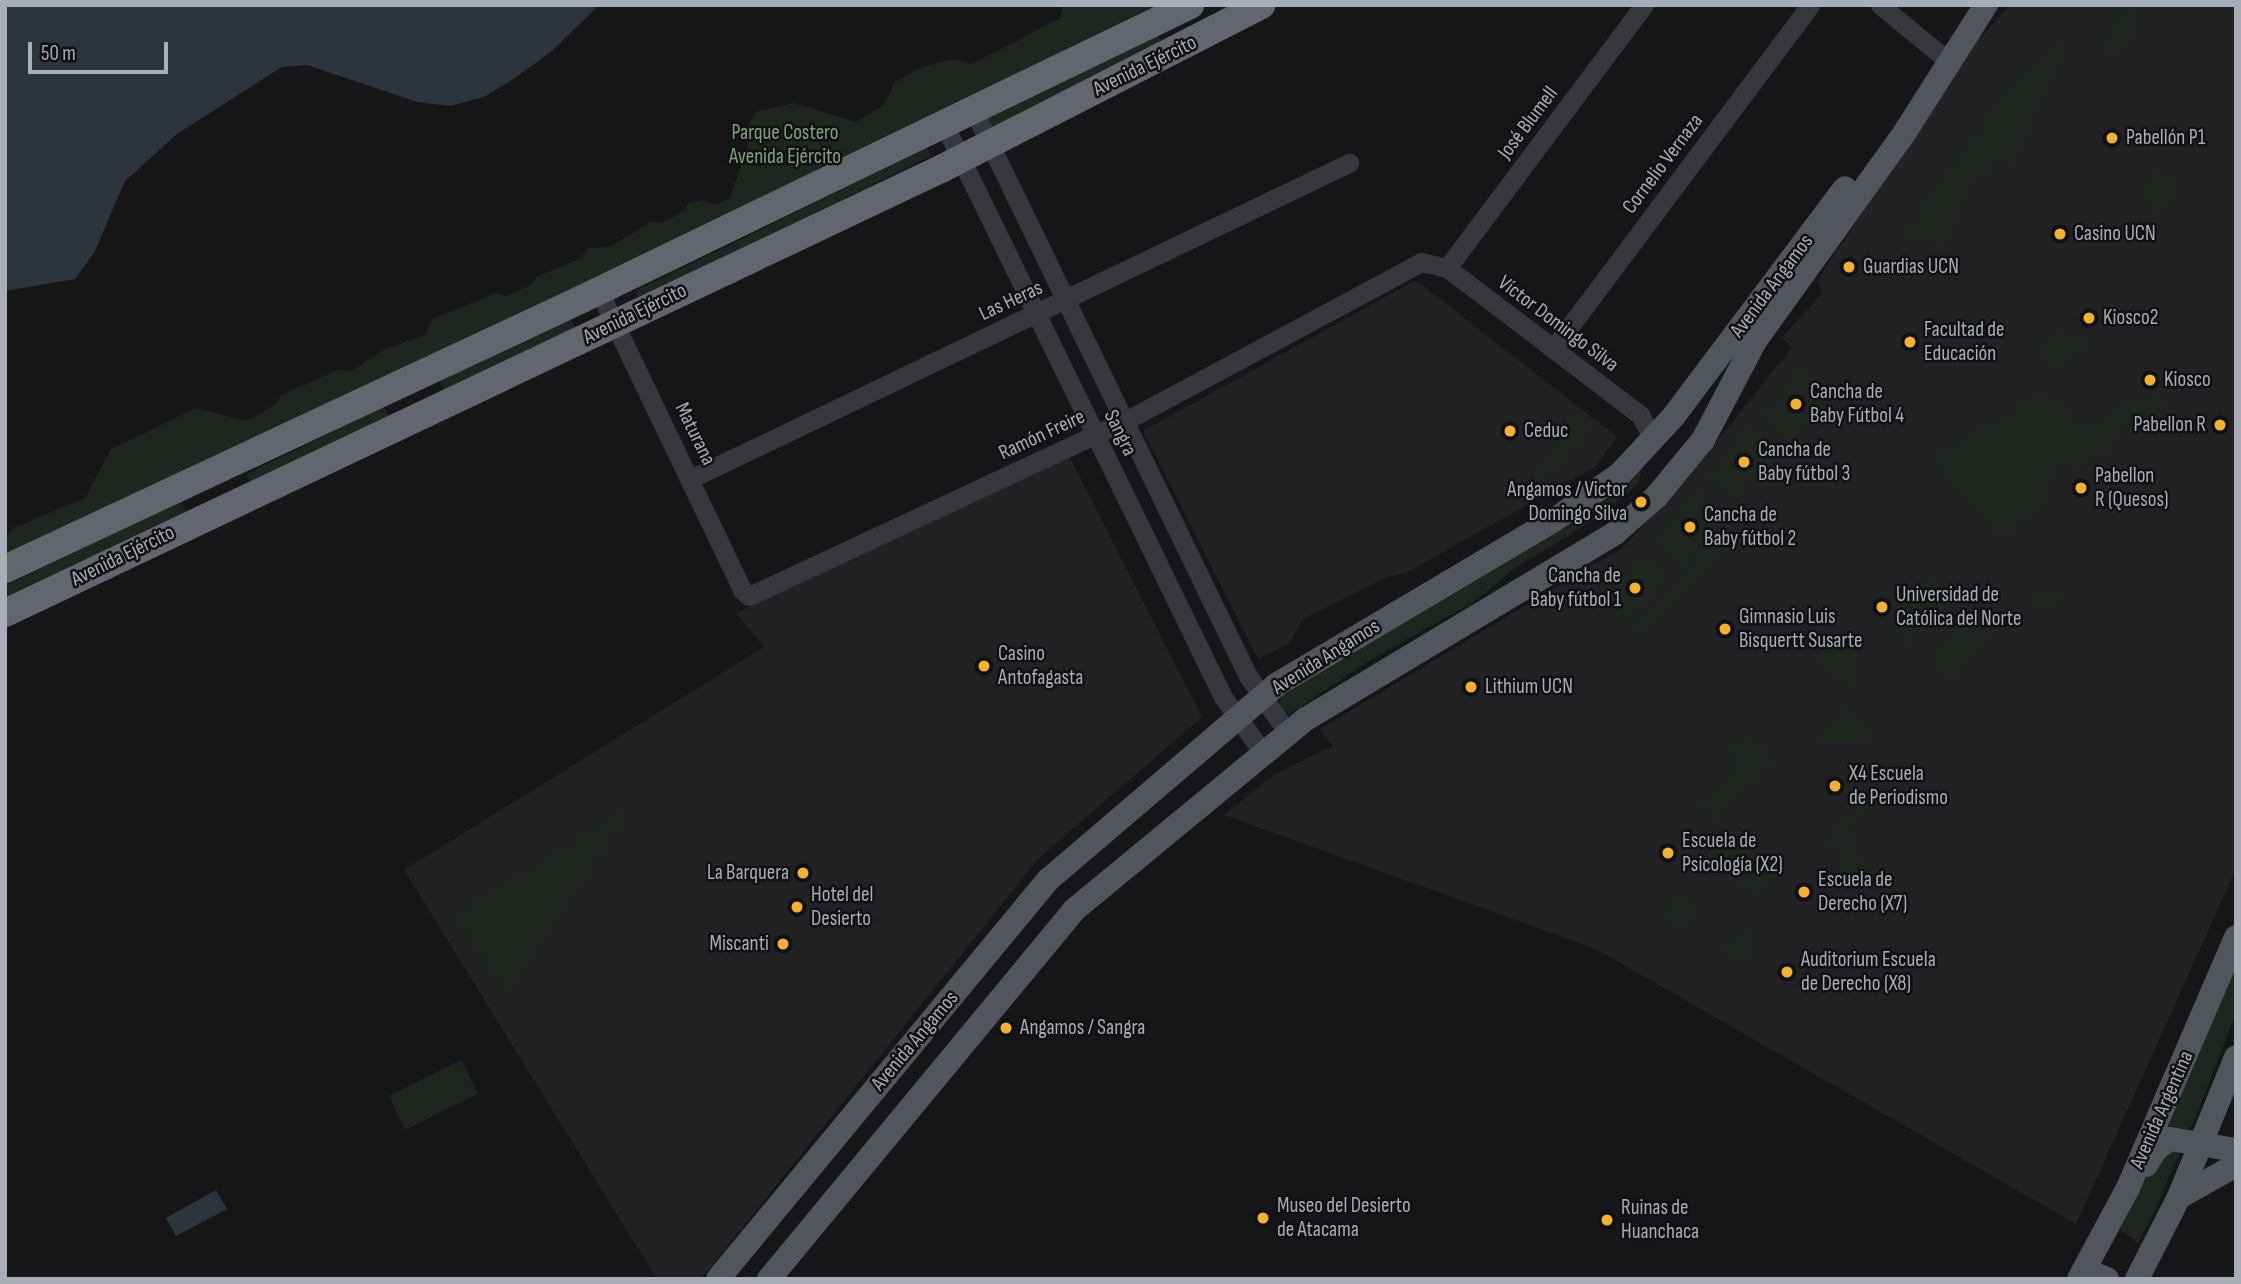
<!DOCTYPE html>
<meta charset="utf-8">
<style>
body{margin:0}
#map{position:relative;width:2241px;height:1284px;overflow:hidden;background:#161618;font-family:"Sofia Sans Condensed",sans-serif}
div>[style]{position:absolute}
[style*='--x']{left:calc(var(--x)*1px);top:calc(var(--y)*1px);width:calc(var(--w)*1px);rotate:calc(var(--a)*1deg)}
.built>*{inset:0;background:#222225}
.green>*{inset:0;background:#1e261f}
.water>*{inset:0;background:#2c353c}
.minor>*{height:19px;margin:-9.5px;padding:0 9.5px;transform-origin:9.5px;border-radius:9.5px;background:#37383d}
.major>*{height:24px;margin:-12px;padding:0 12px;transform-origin:12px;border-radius:12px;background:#53555c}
.highway>*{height:28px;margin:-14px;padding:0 14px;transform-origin:14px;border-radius:14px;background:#63666e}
.dots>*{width:19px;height:19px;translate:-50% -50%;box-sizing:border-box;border:4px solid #111113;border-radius:50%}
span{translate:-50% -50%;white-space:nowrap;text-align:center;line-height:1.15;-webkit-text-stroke:5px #111113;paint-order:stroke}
.street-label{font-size:21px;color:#a8adb8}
.park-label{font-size:21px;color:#7fa381}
.poi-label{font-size:21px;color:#a8adb8}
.left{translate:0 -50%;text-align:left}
.right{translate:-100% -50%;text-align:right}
.frame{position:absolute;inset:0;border:7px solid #a8adb8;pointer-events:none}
.scale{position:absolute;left:28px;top:42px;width:140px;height:32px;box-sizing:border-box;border:4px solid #a8adb8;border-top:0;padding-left:9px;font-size:21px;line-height:24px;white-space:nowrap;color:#a8adb8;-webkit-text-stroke:5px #111113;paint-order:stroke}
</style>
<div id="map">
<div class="built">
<i style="clip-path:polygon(2011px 5px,2236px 5px,2236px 869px,2076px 1224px,1596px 949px,1224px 815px,1273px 775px,1333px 746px,1320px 729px,1623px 547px,1687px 479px,1792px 347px,1782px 338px,1822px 293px,1818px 281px,1822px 273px,1974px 44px)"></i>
<i style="clip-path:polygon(1416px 280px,1617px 437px,1595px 467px,1406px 573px,1390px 576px,1302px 620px,1289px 644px,1258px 659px,1143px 431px)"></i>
<i style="clip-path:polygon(1068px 454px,1202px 717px,1039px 858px,701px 1279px,657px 1279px,404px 870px,764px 647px,736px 613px)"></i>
</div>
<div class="green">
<i style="clip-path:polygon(1063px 5px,1156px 5px,607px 275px,5px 560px,5px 538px,13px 528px,85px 498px,111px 449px,196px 408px,246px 421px,275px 405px,281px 395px,340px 369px,350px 372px,383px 350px,425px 335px,432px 319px,496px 293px,506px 296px,531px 285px,536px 277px,580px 259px,588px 248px,609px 247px,651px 222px,661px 223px,685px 210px,688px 203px,703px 200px,716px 205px,730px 198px,749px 142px,747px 127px,756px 112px,794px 103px,856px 122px,884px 105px,895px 82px,922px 67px,954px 59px,972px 64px,1060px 18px)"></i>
<i style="clip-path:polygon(2129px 7px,2137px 19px,2134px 39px,2125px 50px,2106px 55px,2095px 47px)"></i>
<i style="clip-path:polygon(1157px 33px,1164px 45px,990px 130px,984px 119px)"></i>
<i style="clip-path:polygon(2057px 41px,2068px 50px,2040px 100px,2010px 173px,2005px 156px,1989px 160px,1993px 176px,1973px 178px,1945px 248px,1934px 249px,1923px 241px,1920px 249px,1901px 236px,2007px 90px)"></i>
<i style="clip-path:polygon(927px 148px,931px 156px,640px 299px,635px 291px)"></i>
<i style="clip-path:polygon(2158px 166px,2183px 192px,2158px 217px,2145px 198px,2146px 185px)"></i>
<i style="clip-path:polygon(570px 317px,575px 328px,445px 393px,439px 378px)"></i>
<i style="clip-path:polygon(2061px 325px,2074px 335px,2082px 331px,2094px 346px,2052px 373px,2037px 344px)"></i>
<i style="clip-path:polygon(1802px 365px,1833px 392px,1790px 442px,1759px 416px)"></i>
<i style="clip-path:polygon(2159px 393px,2168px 403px,2150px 431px,2117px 426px,2112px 452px,2091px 453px,2086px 472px,2064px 462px,2047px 486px,2049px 505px,2003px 539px,1946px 480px,1938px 452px,2036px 395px,2057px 399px,2081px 428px,2129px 401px,2140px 405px)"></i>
<i style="clip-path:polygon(384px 407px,390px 418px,251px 485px,246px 474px)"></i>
<i style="clip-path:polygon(1576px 410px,1592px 422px,1584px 441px,1565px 466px,1541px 483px,1535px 468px,1562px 442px)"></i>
<i style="clip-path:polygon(1751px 423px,1782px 449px,1737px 502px,1706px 476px)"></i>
<i style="clip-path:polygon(1643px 466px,1638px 484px,1600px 516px,1514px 569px,1474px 602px,1370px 660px,1290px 714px,1280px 708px,1281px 695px)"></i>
<i style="clip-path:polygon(1698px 486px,1729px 513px,1681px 567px,1651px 540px)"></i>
<i style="clip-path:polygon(180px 500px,187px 513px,5px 598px,5px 585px)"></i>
<i style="clip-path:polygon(1723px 532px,1733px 543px,1638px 638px,1629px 628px)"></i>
<i style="clip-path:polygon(1642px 551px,1670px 575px,1627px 625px,1600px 600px)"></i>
<i style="clip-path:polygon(1931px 576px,1955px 598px,1909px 647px,1886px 625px)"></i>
<i style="clip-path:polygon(2027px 590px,2075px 591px,2043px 617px)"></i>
<i style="clip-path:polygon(1971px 612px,1994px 634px,1949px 683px,1926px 662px)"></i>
<i style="clip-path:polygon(1843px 632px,1855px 641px,1857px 699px,1816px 663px)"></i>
<i style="clip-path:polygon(1844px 705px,1876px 734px,1866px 743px,1808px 743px)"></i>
<i style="clip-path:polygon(1745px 730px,1777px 760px,1717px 822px,1698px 804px,1738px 763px,1725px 751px)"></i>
<i style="clip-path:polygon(1866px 790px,1887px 791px,1852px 832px,1852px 846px,1867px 863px,1880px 864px,1874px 888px,1846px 875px,1826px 840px)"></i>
<i style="clip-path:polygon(641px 798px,507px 995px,453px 914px)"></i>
<i style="clip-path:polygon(1731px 826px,1756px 848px,1741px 865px,1725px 866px,1710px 851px)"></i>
<i style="clip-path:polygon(1756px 863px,1775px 879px,1764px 892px,1751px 892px,1737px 884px)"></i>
<i style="clip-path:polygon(1685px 893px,1700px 907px,1687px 924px,1665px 924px,1664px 908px,1675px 894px)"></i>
<i style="clip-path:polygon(1750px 918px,1753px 961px,1733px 959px,1721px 951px)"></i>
<i style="clip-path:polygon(2236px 946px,2236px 1013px,2193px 1124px,2187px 1131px,2159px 1131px)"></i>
<i style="clip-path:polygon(461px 1060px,478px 1094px,405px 1130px,389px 1096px)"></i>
<i style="clip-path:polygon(2182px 1147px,2156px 1208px,2138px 1243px,2120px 1230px,2158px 1154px)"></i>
</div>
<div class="water">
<i style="clip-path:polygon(5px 5px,599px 5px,553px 50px,515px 78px,484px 97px,450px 106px,417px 102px,307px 65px,282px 67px,177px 134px,125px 181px,94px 253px,75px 279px,5px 291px)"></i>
<i style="clip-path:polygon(216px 1190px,227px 1209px,176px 1236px,166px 1218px)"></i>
</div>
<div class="minor">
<i style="--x:1880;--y:5;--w:87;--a:39.4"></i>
<i style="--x:974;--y:111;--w:628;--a:64.13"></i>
<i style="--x:1248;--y:676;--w:70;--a:54.9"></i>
<i style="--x:945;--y:126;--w:635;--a:64.04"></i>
<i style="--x:1223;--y:697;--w:70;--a:54.3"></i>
<i style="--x:1447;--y:268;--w:329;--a:-53.2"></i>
<i style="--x:599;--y:291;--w:331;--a:64.4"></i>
<i style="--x:742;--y:590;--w:9;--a:41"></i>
<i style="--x:749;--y:596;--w:415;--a:-25"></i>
<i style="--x:1125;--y:421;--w:336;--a:-28.2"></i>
<i style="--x:1421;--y:262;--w:27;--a:13"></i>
<i style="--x:1447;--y:268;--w:25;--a:37"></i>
<i style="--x:1467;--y:283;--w:218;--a:37.3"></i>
<i style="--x:1640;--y:415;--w:29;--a:61"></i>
<i style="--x:1553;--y:349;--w:429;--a:-53.2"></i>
<i style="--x:692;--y:478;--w:729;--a:-25.62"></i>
</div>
<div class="major">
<i style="--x:2146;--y:1165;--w:19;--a:-58"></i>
<i style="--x:2156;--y:1149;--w:17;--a:-36"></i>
<i style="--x:2170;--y:1139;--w:67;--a:9.5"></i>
<i style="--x:2179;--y:1197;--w:65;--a:-29.3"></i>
<i style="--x:718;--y:1279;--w:518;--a:-50.41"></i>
<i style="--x:1048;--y:880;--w:300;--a:-40.5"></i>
<i style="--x:1276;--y:685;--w:323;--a:-30.7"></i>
<i style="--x:1554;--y:520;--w:80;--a:-34.9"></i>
<i style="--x:1620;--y:474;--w:78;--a:-47.1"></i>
<i style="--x:1673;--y:417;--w:286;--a:-53.1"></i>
<i style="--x:769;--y:1279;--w:479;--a:-50.4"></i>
<i style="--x:1074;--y:910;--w:301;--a:-39.5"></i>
<i style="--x:1306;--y:719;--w:361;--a:-31"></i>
<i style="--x:1615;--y:533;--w:55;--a:-41.3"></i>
<i style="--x:1656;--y:497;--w:74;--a:-50.5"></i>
<i style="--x:1703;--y:440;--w:112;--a:-62.3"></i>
<i style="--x:1755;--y:341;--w:257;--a:-54.3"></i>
<i style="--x:1905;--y:132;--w:151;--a:-57.5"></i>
<i style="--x:2079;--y:1279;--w:103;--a:-61.7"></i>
<i style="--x:2128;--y:1188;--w:273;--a:-66.7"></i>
<i style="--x:2080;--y:1279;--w:15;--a:-20"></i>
<i style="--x:2094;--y:1274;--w:14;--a:21"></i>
<i style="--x:2137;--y:1279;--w:92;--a:-62.9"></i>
<i style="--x:2179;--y:1197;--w:151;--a:-67.8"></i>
</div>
<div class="highway">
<i style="--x:5;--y:569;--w:635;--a:-25.07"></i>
<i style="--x:580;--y:300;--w:678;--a:-25.81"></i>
<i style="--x:5;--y:613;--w:1036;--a:-25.38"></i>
<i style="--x:941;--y:169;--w:360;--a:-27.1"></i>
</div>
<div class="dots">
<i style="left:2112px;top:138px;background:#f2b134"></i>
<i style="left:2060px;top:234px;background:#f2b134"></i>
<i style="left:1849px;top:267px;background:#f2b134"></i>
<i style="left:2089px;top:318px;background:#f2b134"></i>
<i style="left:1910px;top:342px;background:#f2b134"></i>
<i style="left:2150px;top:380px;background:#f2b134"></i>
<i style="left:1796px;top:404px;background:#f2b134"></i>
<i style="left:2220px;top:425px;background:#f2b134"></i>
<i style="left:1510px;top:431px;background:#f2b134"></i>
<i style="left:1744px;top:462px;background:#f2b134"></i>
<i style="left:2081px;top:488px;background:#f2b134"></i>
<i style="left:1641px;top:502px;background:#f2b134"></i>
<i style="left:1690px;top:527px;background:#f2b134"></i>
<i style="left:1635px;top:588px;background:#f2b134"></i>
<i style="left:1882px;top:607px;background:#f2b134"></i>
<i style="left:1725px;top:629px;background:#f2b134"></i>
<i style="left:984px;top:666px;background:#f2b134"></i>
<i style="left:1471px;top:687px;background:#f2b134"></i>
<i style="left:1835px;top:786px;background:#f2b134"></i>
<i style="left:1668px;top:853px;background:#f2b134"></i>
<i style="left:803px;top:873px;background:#f2b134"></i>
<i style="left:1804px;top:892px;background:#f2b134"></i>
<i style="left:797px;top:907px;background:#f2b134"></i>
<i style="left:783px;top:944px;background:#f2b134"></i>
<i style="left:1787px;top:972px;background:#f2b134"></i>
<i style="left:1006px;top:1028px;background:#f2b134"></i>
<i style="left:1263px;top:1218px;background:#f2b134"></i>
<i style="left:1607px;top:1220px;background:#f2b134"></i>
</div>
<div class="street-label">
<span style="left:1145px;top:66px;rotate:-26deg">Avenida Ejército</span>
<span style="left:1528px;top:123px;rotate:-53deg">José Blumell</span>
<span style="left:1663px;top:164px;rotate:-53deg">Cornelio Vernaza</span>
<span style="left:1772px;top:286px;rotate:-53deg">Avenida Angamos</span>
<span style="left:1011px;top:301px;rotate:-25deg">Las Heras</span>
<span style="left:635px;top:314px;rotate:-26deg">Avenida Ejército</span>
<span style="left:1558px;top:324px;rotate:37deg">Víctor Domingo Silva</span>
<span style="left:1120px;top:433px;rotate:64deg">Sangra</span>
<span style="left:695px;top:434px;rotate:64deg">Maturana</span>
<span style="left:1042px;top:435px;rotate:-25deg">Ramón Freire</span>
<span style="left:123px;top:556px;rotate:-26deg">Avenida Ejército</span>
<span style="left:1326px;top:657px;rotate:-32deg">Avenida Angamos</span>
<span style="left:915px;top:1041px;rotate:-50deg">Avenida Angamos</span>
<span style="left:2162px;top:1110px;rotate:-66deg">Avenida Argentina</span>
</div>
<div class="park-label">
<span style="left:785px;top:145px">Parque Costero<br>Avenida Ejército</span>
</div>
<div class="poi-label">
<span class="left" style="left:2126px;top:138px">Pabellón P1</span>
<span class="left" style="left:2074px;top:234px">Casino UCN</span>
<span class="left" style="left:1863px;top:267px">Guardias UCN</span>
<span class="left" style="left:2103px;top:318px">Kiosco2</span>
<span class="left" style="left:1924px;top:342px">Facultad de<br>Educación</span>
<span class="left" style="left:2164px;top:380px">Kiosco</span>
<span class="left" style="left:1810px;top:404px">Cancha de<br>Baby Fútbol 4</span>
<span class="right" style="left:2206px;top:425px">Pabellon R</span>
<span class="left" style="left:1524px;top:431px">Ceduc</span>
<span class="left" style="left:1758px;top:462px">Cancha de<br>Baby fútbol 3</span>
<span class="left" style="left:2095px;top:488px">Pabellon<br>R (Quesos)</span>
<span class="right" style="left:1627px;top:502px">Angamos / Victor<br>Domingo Silva</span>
<span class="left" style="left:1704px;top:527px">Cancha de<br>Baby fútbol 2</span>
<span class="right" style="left:1621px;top:588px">Cancha de<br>Baby fútbol 1</span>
<span class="left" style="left:1896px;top:607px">Universidad de<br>Católica del Norte</span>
<span class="left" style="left:1739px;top:629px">Gimnasio Luis<br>Bisquertt Susarte</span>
<span class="left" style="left:998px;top:666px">Casino<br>Antofagasta</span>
<span class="left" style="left:1485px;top:687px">Lithium UCN</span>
<span class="left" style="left:1849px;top:786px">X4 Escuela<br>de Periodismo</span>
<span class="left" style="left:1682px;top:853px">Escuela de<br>Psicología (X2)</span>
<span class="right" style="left:789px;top:873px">La Barquera</span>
<span class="left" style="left:1818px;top:892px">Escuela de<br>Derecho (X7)</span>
<span class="left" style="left:811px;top:907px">Hotel del<br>Desierto</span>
<span class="right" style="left:769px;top:944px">Miscanti</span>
<span class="left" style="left:1801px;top:972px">Auditorium Escuela<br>de Derecho (X8)</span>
<span class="left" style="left:1020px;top:1028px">Angamos / Sangra</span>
<span class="left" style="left:1277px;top:1218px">Museo del Desierto<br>de Atacama</span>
<span class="left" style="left:1621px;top:1220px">Ruinas de<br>Huanchaca</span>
</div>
<div class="frame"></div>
<div class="scale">50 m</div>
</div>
